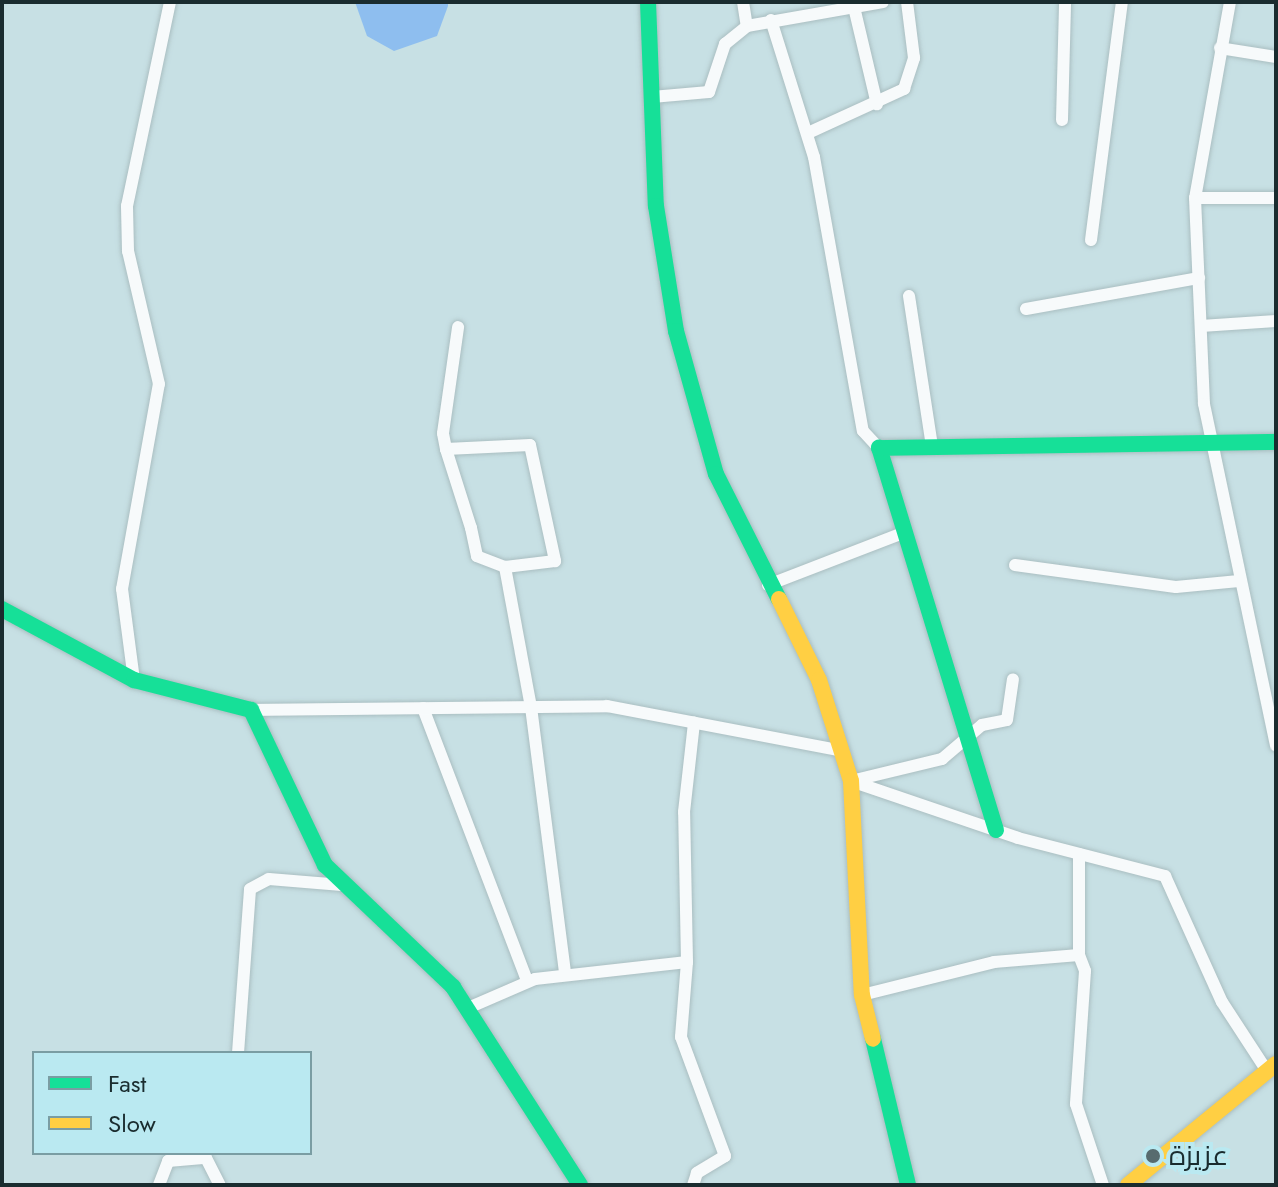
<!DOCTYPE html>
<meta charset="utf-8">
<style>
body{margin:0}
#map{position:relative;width:1278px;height:1187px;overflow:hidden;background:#c7e0e4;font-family:Jost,Cairo,sans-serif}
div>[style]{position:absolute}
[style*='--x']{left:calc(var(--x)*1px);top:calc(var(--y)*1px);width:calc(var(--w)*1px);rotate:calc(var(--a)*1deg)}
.water>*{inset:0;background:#8ebeef}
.roads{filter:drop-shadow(0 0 2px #aabec1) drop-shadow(0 0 2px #aabec1)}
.street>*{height:12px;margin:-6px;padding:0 6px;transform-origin:6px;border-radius:6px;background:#f7fafb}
.fast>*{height:16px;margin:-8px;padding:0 8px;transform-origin:8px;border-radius:8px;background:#16e098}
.slow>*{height:16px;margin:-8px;padding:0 8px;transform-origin:8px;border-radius:8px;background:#ffcf43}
.dots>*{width:22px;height:22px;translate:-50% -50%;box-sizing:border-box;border:4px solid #bae9f1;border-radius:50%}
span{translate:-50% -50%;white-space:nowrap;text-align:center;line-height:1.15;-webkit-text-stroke:8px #bae9f1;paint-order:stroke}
.poi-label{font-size:28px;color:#1a2c2f}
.left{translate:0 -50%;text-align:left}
.frame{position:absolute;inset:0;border:4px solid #1a2c2f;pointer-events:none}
.legend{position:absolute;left:32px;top:1051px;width:280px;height:104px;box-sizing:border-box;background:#bae9f1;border:2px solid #7a9da3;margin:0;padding:10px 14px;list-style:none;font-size:24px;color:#1a2c2f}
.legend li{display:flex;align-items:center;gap:16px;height:40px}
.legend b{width:40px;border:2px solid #7a9da3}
</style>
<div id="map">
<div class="water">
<i style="clip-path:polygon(355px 2px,448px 2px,448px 6px,437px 36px,394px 51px,367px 36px)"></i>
</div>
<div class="roads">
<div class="street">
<i style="--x:743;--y:2;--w:24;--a:81"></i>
<i style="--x:1230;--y:2;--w:199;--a:100.1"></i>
<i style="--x:1195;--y:198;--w:206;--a:87.5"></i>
<i style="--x:1204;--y:404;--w:349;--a:78.1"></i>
<i style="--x:854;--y:7;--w:100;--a:76.7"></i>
<i style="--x:771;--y:20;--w:144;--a:72.6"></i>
<i style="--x:814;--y:157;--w:278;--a:79.9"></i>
<i style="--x:863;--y:431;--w:23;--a:47"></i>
<i style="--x:1220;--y:48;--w:57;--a:9.1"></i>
<i style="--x:652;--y:97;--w:57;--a:-5"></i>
<i style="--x:709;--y:92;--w:51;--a:-71.6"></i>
<i style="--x:725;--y:44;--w:28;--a:-39"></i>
<i style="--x:747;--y:26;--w:138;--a:-10"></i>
<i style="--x:1062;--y:120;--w:118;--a:-88.5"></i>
<i style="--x:808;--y:133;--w:106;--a:-24.6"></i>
<i style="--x:904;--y:89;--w:33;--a:-72"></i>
<i style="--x:914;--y:58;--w:56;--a:-97.1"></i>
<i style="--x:1195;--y:198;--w:81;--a:0"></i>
<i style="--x:1091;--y:240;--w:240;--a:-82.6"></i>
<i style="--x:909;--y:296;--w:153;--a:81.3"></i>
<i style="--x:1026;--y:309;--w:176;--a:-10.2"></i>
<i style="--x:1201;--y:326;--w:75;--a:-3.8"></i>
<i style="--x:446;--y:449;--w:84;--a:-2.7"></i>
<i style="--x:530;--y:445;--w:119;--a:77.8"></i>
<i style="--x:555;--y:561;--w:50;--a:173.2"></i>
<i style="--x:505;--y:567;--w:30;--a:-159"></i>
<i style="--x:477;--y:556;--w:29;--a:-102"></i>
<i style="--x:471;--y:528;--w:83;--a:-107.6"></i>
<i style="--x:446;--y:449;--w:16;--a:-101"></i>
<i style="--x:443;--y:433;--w:107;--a:-81.9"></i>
<i style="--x:1015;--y:565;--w:162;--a:7.8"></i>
<i style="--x:1176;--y:587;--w:63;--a:-5.4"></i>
<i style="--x:505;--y:567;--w:142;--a:79.5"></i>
<i style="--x:531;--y:707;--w:269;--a:82.7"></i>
<i style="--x:768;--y:585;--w:147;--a:-21.1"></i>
<i style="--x:134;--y:680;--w:92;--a:-97.5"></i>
<i style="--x:122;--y:589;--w:208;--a:-79.8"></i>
<i style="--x:159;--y:384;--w:137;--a:-103.1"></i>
<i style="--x:128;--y:251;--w:45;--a:-91.3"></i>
<i style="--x:127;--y:206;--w:208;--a:-78.1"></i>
<i style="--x:423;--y:708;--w:292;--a:69.1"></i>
<i style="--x:251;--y:710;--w:356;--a:-0.6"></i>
<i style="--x:607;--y:706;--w:239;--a:10.8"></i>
<i style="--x:851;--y:781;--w:176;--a:18.8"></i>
<i style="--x:1018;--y:838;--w:152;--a:14.5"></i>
<i style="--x:1165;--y:876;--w:138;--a:65.7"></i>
<i style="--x:1222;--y:1002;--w:82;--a:56.9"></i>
<i style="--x:851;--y:781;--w:94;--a:-13.6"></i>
<i style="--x:942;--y:759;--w:52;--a:-40.4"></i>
<i style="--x:982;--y:725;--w:25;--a:-11"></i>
<i style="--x:1007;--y:720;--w:41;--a:-81.7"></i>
<i style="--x:1079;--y:955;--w:101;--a:-90"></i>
<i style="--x:687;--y:962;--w:150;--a:-91.1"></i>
<i style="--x:684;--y:812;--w:90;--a:-83.6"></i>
<i style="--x:862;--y:995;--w:136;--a:-14"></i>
<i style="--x:994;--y:962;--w:85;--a:-4.7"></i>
<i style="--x:1079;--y:955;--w:17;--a:69"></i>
<i style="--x:1085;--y:971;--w:133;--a:93.9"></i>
<i style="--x:1076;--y:1104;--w:85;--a:71.6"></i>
<i style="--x:468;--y:1008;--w:73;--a:-23.4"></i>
<i style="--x:535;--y:979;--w:153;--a:-6.4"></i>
<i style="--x:687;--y:962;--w:75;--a:94.6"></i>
<i style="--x:681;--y:1037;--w:127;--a:69.7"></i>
<i style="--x:725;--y:1156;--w:33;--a:149"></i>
<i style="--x:697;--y:1173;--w:13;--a:108"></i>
<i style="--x:238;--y:1053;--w:164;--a:-85.8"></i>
<i style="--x:250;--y:889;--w:21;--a:-28"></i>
<i style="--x:269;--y:879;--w:73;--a:4.7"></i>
<i style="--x:159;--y:1185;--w:26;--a:-69"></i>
<i style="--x:168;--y:1161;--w:38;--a:-5"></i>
<i style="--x:206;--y:1158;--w:30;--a:63"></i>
</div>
<div class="fast">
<i style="--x:648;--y:2;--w:204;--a:87.8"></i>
<i style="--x:656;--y:206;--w:127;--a:80.9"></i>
<i style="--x:676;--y:331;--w:148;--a:74.4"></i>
<i style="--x:716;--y:474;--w:140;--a:63.3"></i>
<i style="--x:2;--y:609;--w:150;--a:28.3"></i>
<i style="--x:134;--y:680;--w:121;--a:14.4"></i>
<i style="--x:251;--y:710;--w:172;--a:64.5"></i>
<i style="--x:325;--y:865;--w:177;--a:43.6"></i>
<i style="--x:453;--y:987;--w:235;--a:57.3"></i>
<i style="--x:996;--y:830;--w:400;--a:-107"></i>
<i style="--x:879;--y:448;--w:397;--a:-0.9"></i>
<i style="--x:873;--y:1039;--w:150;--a:76.5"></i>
</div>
<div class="slow">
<i style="--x:779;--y:599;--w:90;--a:63.7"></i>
<i style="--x:819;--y:680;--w:106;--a:72.4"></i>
<i style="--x:851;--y:781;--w:214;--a:87.1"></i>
<i style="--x:862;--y:995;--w:45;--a:76"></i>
<i style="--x:1128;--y:1185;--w:191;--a:-39.3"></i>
</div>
</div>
<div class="dots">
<i style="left:1153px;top:1156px;background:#576b6e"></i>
</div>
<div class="poi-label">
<span class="left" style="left:1169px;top:1156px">عزيزة</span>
</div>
<div class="frame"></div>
<ul class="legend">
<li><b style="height:10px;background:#16e098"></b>Fast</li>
<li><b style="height:10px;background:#ffcf43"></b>Slow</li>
</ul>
</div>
